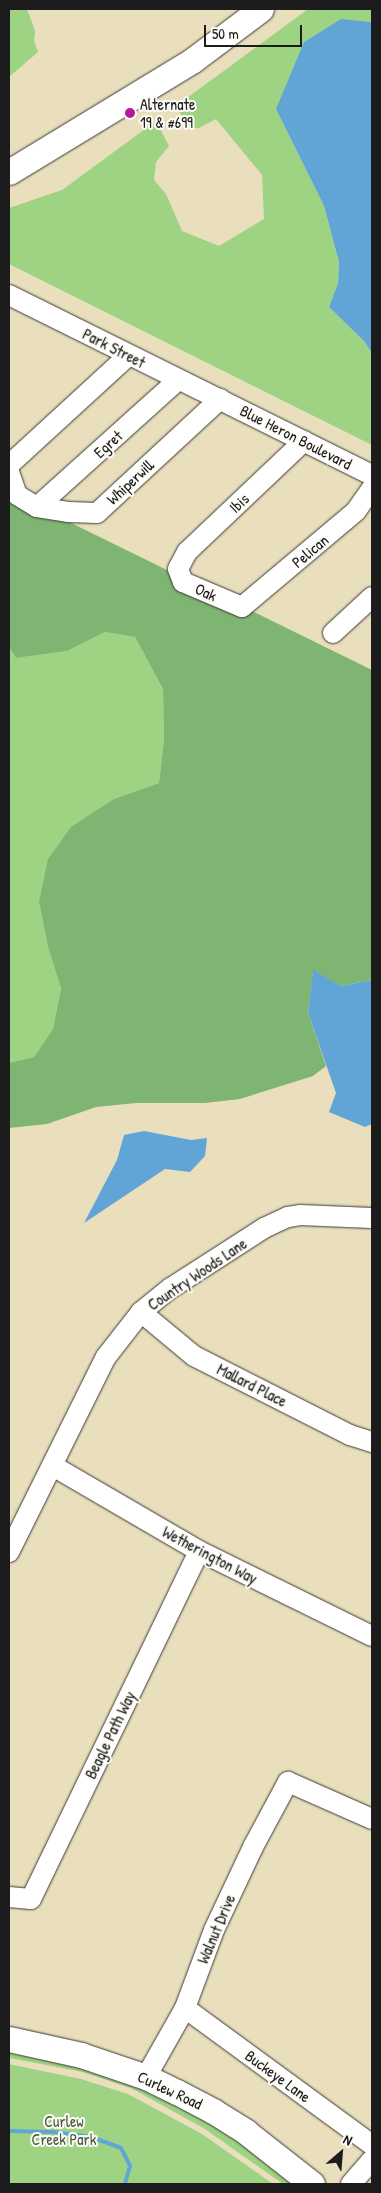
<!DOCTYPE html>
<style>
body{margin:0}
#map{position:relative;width:381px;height:2193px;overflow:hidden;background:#e9dfbc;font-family:"Patrick Hand",sans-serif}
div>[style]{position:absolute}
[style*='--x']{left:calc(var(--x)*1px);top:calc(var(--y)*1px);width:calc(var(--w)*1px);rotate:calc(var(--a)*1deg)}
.green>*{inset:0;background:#9fd384}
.forest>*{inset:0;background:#7fb572}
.water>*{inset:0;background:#60a5d5}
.stream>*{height:4px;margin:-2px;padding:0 2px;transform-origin:2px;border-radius:2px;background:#60a5d5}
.roads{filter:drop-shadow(0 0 1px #3b3934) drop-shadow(0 0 1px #3b3934)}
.minor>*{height:20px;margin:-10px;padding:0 10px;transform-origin:10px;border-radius:10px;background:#fff}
.major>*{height:25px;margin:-12.5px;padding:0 12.5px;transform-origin:12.5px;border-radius:12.5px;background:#fff}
.dots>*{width:14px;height:14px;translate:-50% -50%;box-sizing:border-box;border:2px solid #fdfcf7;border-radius:50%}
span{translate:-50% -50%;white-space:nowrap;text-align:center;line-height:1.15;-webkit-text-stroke:4px #fdfcf7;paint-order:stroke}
.poi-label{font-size:16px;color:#1c1c1c}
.left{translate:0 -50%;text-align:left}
.street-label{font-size:16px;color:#1c1c1c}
.park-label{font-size:16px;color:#4a5c40}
.frame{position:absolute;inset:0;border:10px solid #1c1c1c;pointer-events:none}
.north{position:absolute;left:316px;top:2128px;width:50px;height:50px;-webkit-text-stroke:4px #fdfcf7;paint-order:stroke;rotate:27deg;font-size:14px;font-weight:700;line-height:20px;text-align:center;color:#1c1c1c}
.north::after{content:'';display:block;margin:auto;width:18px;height:22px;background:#1c1c1c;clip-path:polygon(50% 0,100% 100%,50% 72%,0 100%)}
.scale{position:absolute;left:204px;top:25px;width:98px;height:22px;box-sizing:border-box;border:2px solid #1c1c1c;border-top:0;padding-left:6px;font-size:15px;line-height:18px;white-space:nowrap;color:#1c1c1c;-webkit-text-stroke:4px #fdfcf7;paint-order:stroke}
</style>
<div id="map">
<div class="green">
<i style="clip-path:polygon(9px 9px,27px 9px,35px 31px,34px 41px,38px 52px,9px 77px)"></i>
<i style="clip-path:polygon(308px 9px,372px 9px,372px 22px,341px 20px,276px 109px,324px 206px,339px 262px,338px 283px,329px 307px,364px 341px,372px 353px,372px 445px,9px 264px,9px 208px,62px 190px,156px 121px,169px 146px,156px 162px,154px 180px,166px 194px,182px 231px,219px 246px,264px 219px,262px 175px,216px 119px,199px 128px,189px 128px,176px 106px)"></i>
<i style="clip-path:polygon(105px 632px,135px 637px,163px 689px,164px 740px,159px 783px,114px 799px,39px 902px,48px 947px,61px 987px,53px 1029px,34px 1057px,9px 1063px,9px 647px,16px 658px,67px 651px)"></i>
<i style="clip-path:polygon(9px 2047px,97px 2066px,210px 2118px,300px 2184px,283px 2184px,205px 2129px,131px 2088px,83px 2072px,9px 2058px)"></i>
<i style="clip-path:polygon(9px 2064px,81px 2079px,128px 2094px,202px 2134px,273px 2184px,9px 2184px)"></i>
</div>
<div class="forest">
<i style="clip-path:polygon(9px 493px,35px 517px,38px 515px,63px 519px,169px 571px,168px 573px,237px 613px,240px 617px,245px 616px,250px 610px,372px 670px,372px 980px,341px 986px,313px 971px,308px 1013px,326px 1066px,313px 1076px,240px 1099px,205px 1103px,136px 1103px,96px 1107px,47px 1124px,9px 1128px,9px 1063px,34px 1057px,53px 1029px,61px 988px,48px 947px,39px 902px,48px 859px,71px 827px,114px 799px,159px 783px,164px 740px,163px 689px,135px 637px,105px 632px,67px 651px,16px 658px,9px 647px)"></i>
</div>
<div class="water">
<i style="clip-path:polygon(341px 19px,372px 22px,372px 353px,364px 341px,329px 307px,338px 283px,339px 262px,324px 206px,276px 109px,304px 42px)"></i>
<i style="clip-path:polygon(313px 970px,341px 986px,372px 980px,372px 1124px,365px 1127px,329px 1112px,336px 1093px,308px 1013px)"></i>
<i style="clip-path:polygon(144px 1131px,191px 1140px,207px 1138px,205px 1156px,190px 1172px,165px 1169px,84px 1223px,117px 1160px,124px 1135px)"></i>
</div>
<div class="stream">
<i style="--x:9;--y:2131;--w:44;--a:1.3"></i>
<i style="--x:53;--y:2132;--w:38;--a:7"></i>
<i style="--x:91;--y:2137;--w:32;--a:20"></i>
<i style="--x:121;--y:2148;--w:20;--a:63"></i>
<i style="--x:130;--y:2166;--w:19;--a:106"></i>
</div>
<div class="roads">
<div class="minor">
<i style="--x:9;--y:295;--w:405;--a:26.4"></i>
<i style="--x:304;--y:441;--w:161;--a:136.5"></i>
<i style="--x:187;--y:552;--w:19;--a:118"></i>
<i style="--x:178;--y:569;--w:14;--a:69"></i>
<i style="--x:183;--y:582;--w:64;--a:23"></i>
<i style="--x:242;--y:607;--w:149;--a:-40.1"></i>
<i style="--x:356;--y:511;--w:28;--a:-55"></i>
<i style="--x:9;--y:465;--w:161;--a:-42.5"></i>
<i style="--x:9;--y:472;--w:24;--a:71"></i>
<i style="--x:17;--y:495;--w:23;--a:31"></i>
<i style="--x:37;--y:507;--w:31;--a:9"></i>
<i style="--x:68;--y:512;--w:29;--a:2"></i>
<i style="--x:97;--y:513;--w:168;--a:-42.8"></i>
<i style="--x:37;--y:507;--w:190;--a:-42"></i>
<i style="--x:333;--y:633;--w:53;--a:-42.7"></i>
<i style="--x:141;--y:1312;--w:69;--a:39.7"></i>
<i style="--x:194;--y:1356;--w:175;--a:26.9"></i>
<i style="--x:350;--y:1435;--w:23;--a:18"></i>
<i style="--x:53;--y:1466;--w:169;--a:30.2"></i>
<i style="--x:199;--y:1551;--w:193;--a:26.2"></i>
<i style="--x:9;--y:1552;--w:218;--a:-63.6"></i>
<i style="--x:106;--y:1357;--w:57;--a:-52.1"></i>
<i style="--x:141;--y:1312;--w:38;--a:-39"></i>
<i style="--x:171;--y:1288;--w:111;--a:-32.8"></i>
<i style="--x:264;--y:1228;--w:26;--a:-25"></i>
<i style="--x:288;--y:1217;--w:12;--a:-9"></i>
<i style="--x:300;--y:1215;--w:72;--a:2.4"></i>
<i style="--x:9;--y:1897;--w:22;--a:5"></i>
<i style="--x:31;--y:1899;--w:386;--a:-64.2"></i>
<i style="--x:185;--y:2008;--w:232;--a:36.2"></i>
<i style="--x:146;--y:2077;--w:79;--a:-60.5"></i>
<i style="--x:185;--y:2008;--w:83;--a:-69.6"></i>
<i style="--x:214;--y:1930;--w:92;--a:-64.8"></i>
<i style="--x:253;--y:1847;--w:74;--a:-61.7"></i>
<i style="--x:288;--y:1782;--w:92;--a:23.8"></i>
<i style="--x:351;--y:2184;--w:32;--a:-49"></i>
</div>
<div class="major">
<i style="--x:9;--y:172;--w:215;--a:-31.3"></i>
<i style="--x:193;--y:60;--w:85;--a:-36.9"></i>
<i style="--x:9;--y:2039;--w:74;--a:12.5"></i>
<i style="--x:81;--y:2055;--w:69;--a:18.7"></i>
<i style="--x:146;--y:2077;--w:34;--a:26"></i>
<i style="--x:177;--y:2092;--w:41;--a:27.8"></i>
<i style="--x:213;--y:2111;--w:39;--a:32"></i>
<i style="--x:246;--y:2132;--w:84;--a:38.2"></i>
</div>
</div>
<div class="dots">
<i style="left:130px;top:113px;background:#b5179e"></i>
</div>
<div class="poi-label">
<span class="left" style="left:140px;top:113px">Alternate<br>19 &amp; #699</span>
</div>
<div class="street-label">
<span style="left:114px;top:348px;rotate:27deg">Park Street</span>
<span style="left:296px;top:437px;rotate:27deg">Blue Heron Boulevard</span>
<span style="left:108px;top:444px;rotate:-42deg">Egret</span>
<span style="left:130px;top:482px;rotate:-43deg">Whiperwill</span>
<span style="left:239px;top:503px;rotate:-43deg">Ibis</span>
<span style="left:310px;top:551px;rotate:-40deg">Pelican</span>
<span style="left:206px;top:592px;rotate:24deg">Oak</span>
<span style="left:197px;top:1274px;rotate:-34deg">Country Woods Lane</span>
<span style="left:252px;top:1385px;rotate:27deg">Mallard Place</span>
<span style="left:210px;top:1555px;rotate:28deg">Wetherington Way</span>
<span style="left:110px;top:1735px;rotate:-64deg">Beagle Path Way</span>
<span style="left:216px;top:1929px;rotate:-67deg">Walnut Drive</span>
<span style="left:278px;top:2076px;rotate:36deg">Buckeye Lane</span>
<span style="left:170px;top:2090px;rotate:25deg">Curlew Road</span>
</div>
<div class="park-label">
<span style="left:64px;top:2130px">Curlew<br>Creek Park</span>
</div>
<div class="frame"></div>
<div class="north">N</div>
<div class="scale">50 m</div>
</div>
